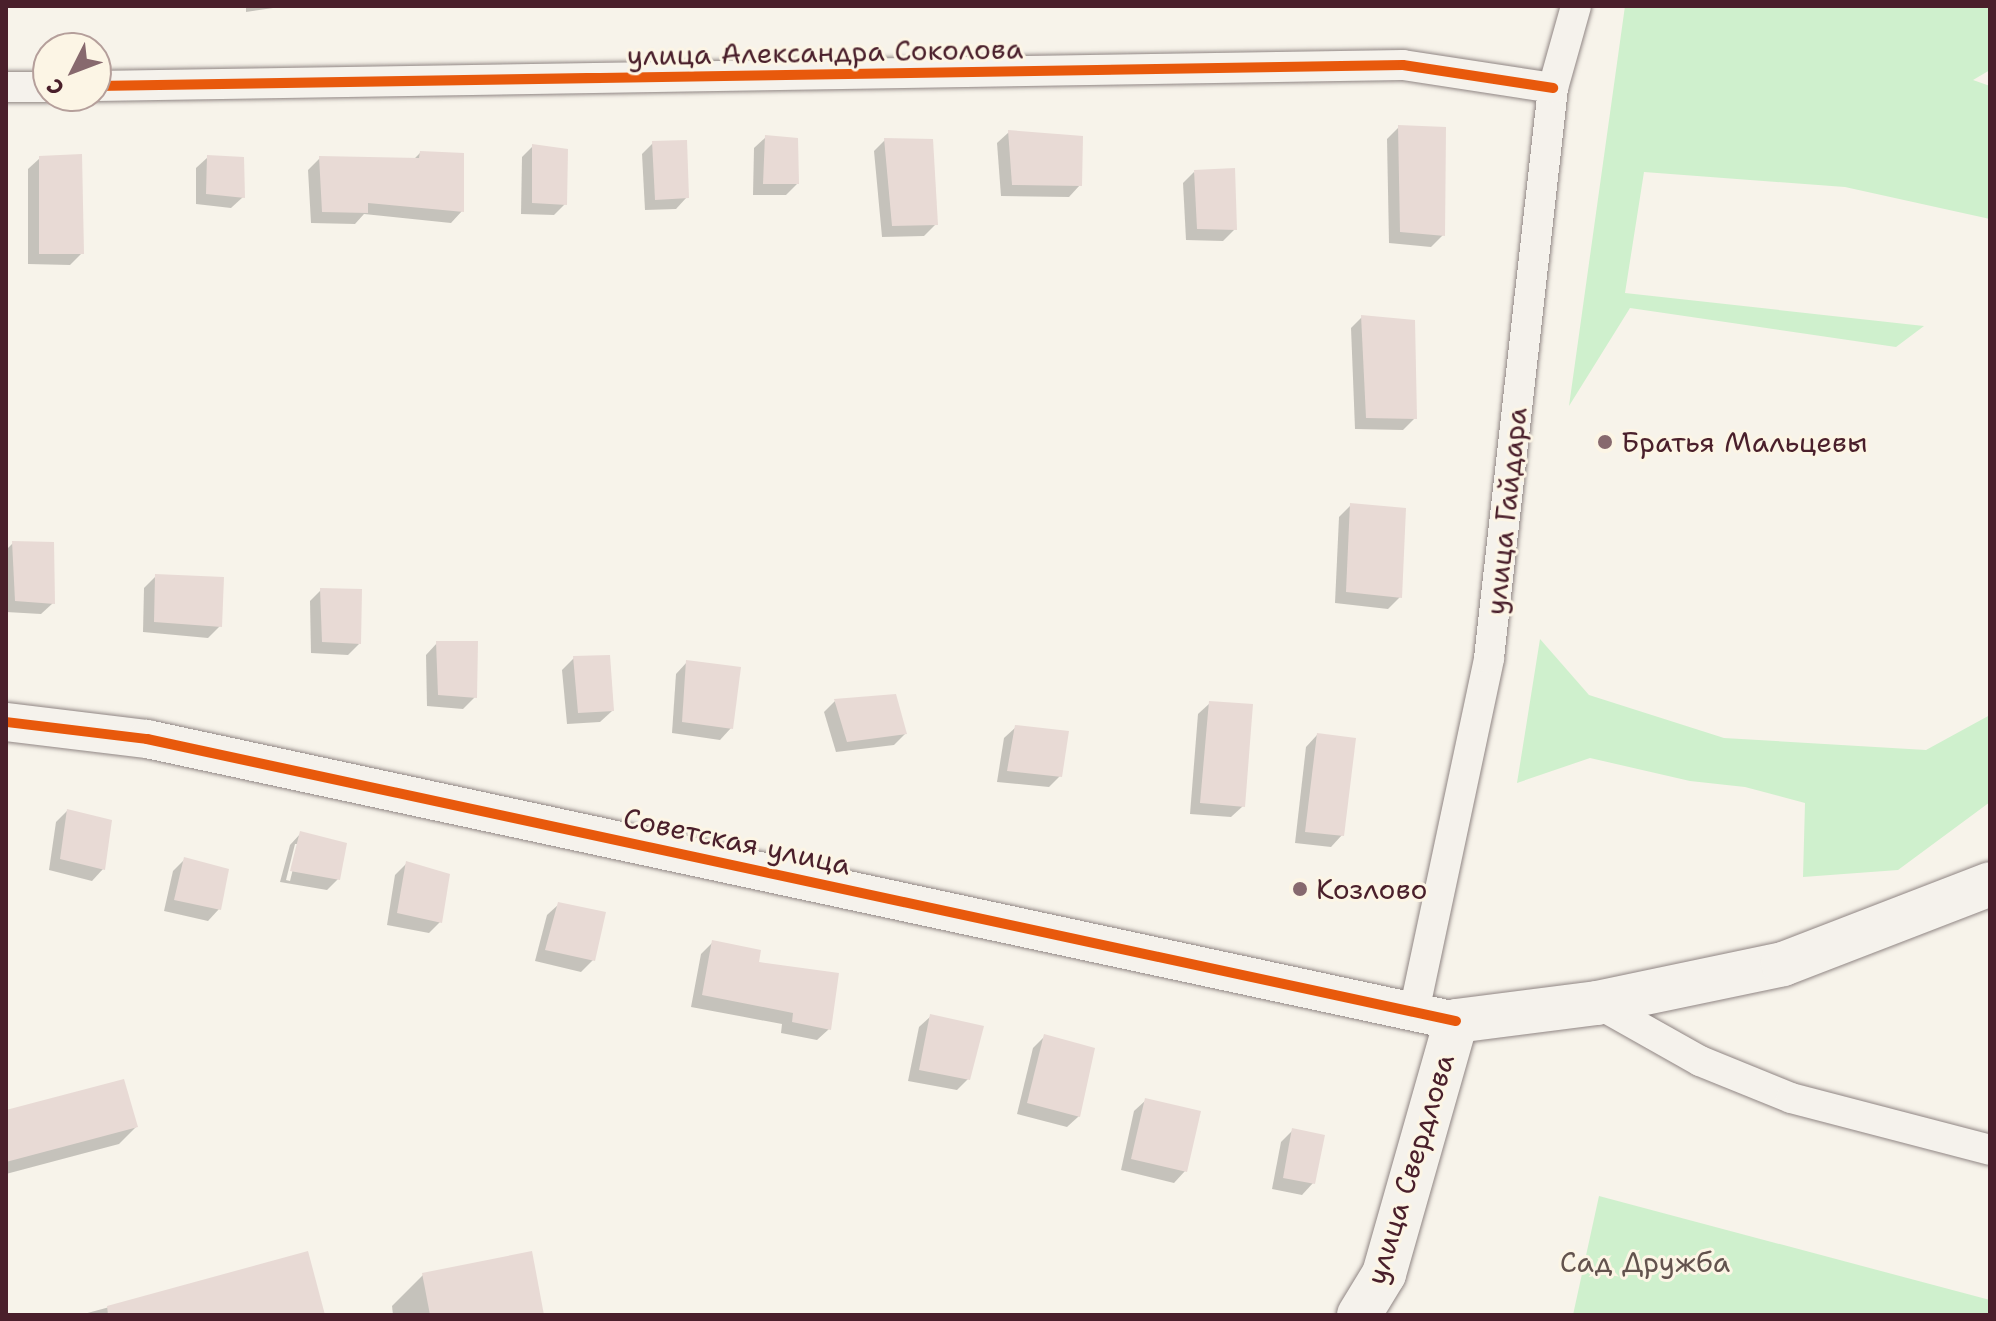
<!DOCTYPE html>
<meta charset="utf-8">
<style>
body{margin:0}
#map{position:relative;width:1996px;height:1321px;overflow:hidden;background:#f7f3ea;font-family:"Shantell Sans",sans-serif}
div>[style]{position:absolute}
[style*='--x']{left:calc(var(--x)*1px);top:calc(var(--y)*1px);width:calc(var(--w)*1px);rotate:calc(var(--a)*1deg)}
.green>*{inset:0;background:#cff0cd}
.shadow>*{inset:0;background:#0003}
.building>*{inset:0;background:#e8dad5}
.roads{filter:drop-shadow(0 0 2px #908684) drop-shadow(0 0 2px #908684)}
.minor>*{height:30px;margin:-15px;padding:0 15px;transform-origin:15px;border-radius:15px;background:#f5f2ec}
.tertiary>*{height:38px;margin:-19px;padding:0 19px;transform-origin:19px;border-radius:19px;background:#f5f2ec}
.secondary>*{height:44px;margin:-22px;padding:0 22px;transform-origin:22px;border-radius:22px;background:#f5f2ec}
.cycleway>*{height:10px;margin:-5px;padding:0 5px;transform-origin:5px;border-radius:5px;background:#e8590c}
.dots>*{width:22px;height:22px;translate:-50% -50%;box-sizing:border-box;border:4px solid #fcf5e5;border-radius:50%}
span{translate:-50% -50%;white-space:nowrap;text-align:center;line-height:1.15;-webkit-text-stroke:6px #fcf5e5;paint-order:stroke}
.street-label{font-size:28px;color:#4a1f2b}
.poi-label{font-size:28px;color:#4a1f2b}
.left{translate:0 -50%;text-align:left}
.park-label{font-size:28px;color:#63534e}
.frame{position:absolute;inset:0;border:8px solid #4a1f2b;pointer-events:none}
.north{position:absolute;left:32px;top:32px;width:80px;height:80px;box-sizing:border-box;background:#fcf5e5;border:2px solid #b59f9b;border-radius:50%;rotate:228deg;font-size:22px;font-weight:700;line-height:32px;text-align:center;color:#4a1f2b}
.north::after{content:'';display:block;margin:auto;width:28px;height:36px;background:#87696e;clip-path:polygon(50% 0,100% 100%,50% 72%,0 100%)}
</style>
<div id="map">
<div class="green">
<i style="clip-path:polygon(1625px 6px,1990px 6px,1990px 70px,1973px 80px,1990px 86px,1990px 219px,1845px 187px,1644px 172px,1625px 293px,1924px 326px,1896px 347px,1630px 308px,1569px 406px)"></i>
<i style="clip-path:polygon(1540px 639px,1589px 695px,1724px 738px,1926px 750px,1990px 715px,1990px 802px,1898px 870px,1803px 877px,1805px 803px,1745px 787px,1690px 781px,1590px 758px,1517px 783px)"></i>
<i style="clip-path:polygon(1599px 1196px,1990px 1300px,1990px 1315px,1573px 1315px)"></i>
</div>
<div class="shadow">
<i style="clip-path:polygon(246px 6px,287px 6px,246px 12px)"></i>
<i style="clip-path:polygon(1399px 127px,1443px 235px,1431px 247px,1389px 243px,1387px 139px)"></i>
<i style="clip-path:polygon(1009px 132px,1080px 185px,1069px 197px,1001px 196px,997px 143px)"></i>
<i style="clip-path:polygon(766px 137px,797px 184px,786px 195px,753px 195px,754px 148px)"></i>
<i style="clip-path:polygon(885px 140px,936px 224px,924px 236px,882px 237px,874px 151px)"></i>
<i style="clip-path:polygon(653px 143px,687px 197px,676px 209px,645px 210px,642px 154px)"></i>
<i style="clip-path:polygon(533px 146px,565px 204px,554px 215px,521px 214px,522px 157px)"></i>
<i style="clip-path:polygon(420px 153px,462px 211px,451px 223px,364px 214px,355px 224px,311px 223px,308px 170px,320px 158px,413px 160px)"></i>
<i style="clip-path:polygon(208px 157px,243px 197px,231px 208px,196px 204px,196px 168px)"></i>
<i style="clip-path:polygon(40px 158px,82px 253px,70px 265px,28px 264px,28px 169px)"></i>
<i style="clip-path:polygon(1194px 172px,1235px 229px,1223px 241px,1186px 240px,1183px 183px)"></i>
<i style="clip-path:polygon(1362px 317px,1415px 418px,1403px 430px,1355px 429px,1351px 328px)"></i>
<i style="clip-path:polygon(1351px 505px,1400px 597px,1388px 609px,1335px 603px,1339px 517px)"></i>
<i style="clip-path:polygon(13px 543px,53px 603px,41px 614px,6px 612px,6px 550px)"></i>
<i style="clip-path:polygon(156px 576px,220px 626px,208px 638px,143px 632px,144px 588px)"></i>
<i style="clip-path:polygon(321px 590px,359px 644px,348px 655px,311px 653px,310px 601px)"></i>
<i style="clip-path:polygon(437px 643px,475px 697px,463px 709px,427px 706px,426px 655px)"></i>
<i style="clip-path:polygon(574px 658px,612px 711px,600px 722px,567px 724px,562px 670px)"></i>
<i style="clip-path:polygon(687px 662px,731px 728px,720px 740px,672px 733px,676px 674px)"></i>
<i style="clip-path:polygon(835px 701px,905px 734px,894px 745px,836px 752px,824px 712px)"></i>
<i style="clip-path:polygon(1210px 703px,1243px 806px,1231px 817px,1190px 814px,1198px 714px)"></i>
<i style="clip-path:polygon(1016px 727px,1060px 776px,1049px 787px,997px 782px,1004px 738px)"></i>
<i style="clip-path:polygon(1317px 735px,1342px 835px,1331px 847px,1295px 843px,1306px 747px)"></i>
<i style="clip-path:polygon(67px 811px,103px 869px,92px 881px,49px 870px,56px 822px)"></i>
<i style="clip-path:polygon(evenodd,301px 833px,338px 879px,327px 890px,280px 882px,290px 845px,301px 833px,295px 844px,299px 844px,290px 881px,286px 880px,295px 844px)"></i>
<i style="clip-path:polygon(184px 860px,219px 909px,208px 921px,164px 911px,173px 871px)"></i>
<i style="clip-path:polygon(407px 863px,440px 922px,429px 933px,387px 925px,395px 875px)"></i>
<i style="clip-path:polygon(559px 904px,593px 960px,581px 972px,535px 961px,547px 915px)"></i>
<i style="clip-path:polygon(713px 942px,756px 963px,829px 1029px,817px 1040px,781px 1033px,782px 1024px,691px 1007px,701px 954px)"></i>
<i style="clip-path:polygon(931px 1016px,968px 1079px,957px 1090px,908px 1081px,919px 1027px)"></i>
<i style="clip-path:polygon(1045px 1036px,1079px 1116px,1067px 1127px,1017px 1114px,1033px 1048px)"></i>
<i style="clip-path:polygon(1146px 1100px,1185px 1171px,1174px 1183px,1121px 1170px,1134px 1111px)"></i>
<i style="clip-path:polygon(6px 1112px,136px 1127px,119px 1144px,6px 1174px)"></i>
<i style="clip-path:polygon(1293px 1130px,1313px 1183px,1302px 1195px,1272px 1189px,1281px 1142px)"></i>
<i style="clip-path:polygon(306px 1254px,323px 1315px,80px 1315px)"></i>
<i style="clip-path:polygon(423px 1275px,542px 1315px,393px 1315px,392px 1306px)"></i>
</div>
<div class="building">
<i style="clip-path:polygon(1398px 125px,1446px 127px,1445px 236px,1400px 232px)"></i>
<i style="clip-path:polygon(1008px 130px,1083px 136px,1082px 186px,1012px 185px)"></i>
<i style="clip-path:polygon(765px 135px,798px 138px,799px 184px,763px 184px)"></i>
<i style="clip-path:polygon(884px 138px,933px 139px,938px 225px,892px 226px)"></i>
<i style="clip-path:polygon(687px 140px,689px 198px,655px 200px,652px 141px)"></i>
<i style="clip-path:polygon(532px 144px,568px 149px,567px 205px,532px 203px)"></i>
<i style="clip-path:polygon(420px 151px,464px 153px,464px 212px,368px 203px,368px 213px,322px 212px,319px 156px,419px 158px)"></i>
<i style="clip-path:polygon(82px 154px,84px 254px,39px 254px,39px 156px)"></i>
<i style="clip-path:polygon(207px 155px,244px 157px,245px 198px,206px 194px)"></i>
<i style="clip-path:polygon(1235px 168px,1237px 230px,1197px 229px,1194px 170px)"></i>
<i style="clip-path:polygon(1361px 315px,1415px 320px,1417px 419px,1366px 418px)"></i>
<i style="clip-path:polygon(1350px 503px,1406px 508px,1402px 598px,1346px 592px)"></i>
<i style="clip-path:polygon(12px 541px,54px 542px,55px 604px,15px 601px)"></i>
<i style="clip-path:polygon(155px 574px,224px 577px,222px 627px,154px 622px)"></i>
<i style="clip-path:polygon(320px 588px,362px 589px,361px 644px,322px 642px)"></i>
<i style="clip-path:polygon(436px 641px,478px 641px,477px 698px,438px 695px)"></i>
<i style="clip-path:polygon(610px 655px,614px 711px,578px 713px,573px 656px)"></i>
<i style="clip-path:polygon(686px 660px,741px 667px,733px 729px,682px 722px)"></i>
<i style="clip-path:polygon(896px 694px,907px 734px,847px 742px,834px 699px)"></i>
<i style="clip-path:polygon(1209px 701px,1253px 704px,1245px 807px,1200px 803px)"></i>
<i style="clip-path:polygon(1015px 725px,1069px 731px,1062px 777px,1007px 771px)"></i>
<i style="clip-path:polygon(1317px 733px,1356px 738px,1344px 836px,1305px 832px)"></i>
<i style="clip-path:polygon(67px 809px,112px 820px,105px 870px,60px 859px)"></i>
<i style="clip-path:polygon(300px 831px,347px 843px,340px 880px,290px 871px)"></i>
<i style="clip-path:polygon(184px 857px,229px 869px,221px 910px,174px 900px)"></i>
<i style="clip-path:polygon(406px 861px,450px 874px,442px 923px,397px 913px)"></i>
<i style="clip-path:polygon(558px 902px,606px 912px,595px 961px,545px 950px)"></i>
<i style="clip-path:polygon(712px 940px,761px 950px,759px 962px,839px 973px,831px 1030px,792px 1022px,793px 1013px,702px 995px)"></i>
<i style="clip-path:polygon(930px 1014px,984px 1026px,970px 1080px,919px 1070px)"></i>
<i style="clip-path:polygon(1044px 1034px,1095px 1048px,1080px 1117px,1027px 1103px)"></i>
<i style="clip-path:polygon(124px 1079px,138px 1127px,6px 1162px,6px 1110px)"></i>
<i style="clip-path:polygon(1145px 1098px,1201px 1111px,1187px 1172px,1131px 1159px)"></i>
<i style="clip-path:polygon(1292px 1128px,1325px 1135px,1315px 1184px,1283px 1178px)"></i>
<i style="clip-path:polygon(308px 1251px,325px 1315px,108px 1315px,107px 1306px)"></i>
<i style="clip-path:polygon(532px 1251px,544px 1315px,430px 1315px,422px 1273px)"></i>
</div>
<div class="roads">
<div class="minor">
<i style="--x:96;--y:86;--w:1307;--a:-0.92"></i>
<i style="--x:1403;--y:65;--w:152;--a:8.7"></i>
<i style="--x:6;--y:87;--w:42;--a:0"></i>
<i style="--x:1597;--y:1003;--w:118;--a:29.4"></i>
<i style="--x:1700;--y:1061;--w:98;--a:22.1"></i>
<i style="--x:1791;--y:1098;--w:206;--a:14.6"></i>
<i style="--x:1414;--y:1012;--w:362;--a:-78"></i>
<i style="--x:1489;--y:658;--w:574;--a:-83.59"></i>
<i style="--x:1553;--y:88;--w:85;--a:-74.3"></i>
</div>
<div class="tertiary">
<i style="--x:6;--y:722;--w:142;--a:6.9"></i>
<i style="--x:147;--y:739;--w:1339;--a:12.16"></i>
</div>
<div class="secondary">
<i style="--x:1359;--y:1315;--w:48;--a:-58.6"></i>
<i style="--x:1384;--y:1274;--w:263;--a:-74.1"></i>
<i style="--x:1456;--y:1021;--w:142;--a:-7.3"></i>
<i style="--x:1597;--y:1003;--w:190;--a:-11.8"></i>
<i style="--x:1783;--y:964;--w:222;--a:-21.1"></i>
</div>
</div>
<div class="cycleway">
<i style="--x:96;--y:86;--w:1307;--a:-0.92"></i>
<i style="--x:1403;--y:65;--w:152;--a:8.7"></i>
<i style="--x:6;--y:722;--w:142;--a:6.9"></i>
<i style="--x:147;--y:739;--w:1339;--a:12.16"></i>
</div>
<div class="dots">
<i style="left:1605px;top:442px;background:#87696e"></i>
<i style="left:1300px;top:889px;background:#87696e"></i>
</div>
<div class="street-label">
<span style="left:825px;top:52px;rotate:-1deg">улица Александра Соколова</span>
<span style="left:1506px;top:511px;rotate:-84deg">улица Гайдара</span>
<span style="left:737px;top:841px;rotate:12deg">Советская улица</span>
<span style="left:1410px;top:1169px;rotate:-73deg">улица Свердлова</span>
</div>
<div class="poi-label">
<span class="left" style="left:1621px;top:442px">Братья Мальцевы</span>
<span class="left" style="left:1316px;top:889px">Козлово</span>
</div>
<div class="park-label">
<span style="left:1645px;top:1262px">Сад Дружба</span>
</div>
<div class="frame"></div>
<div class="north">С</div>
</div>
